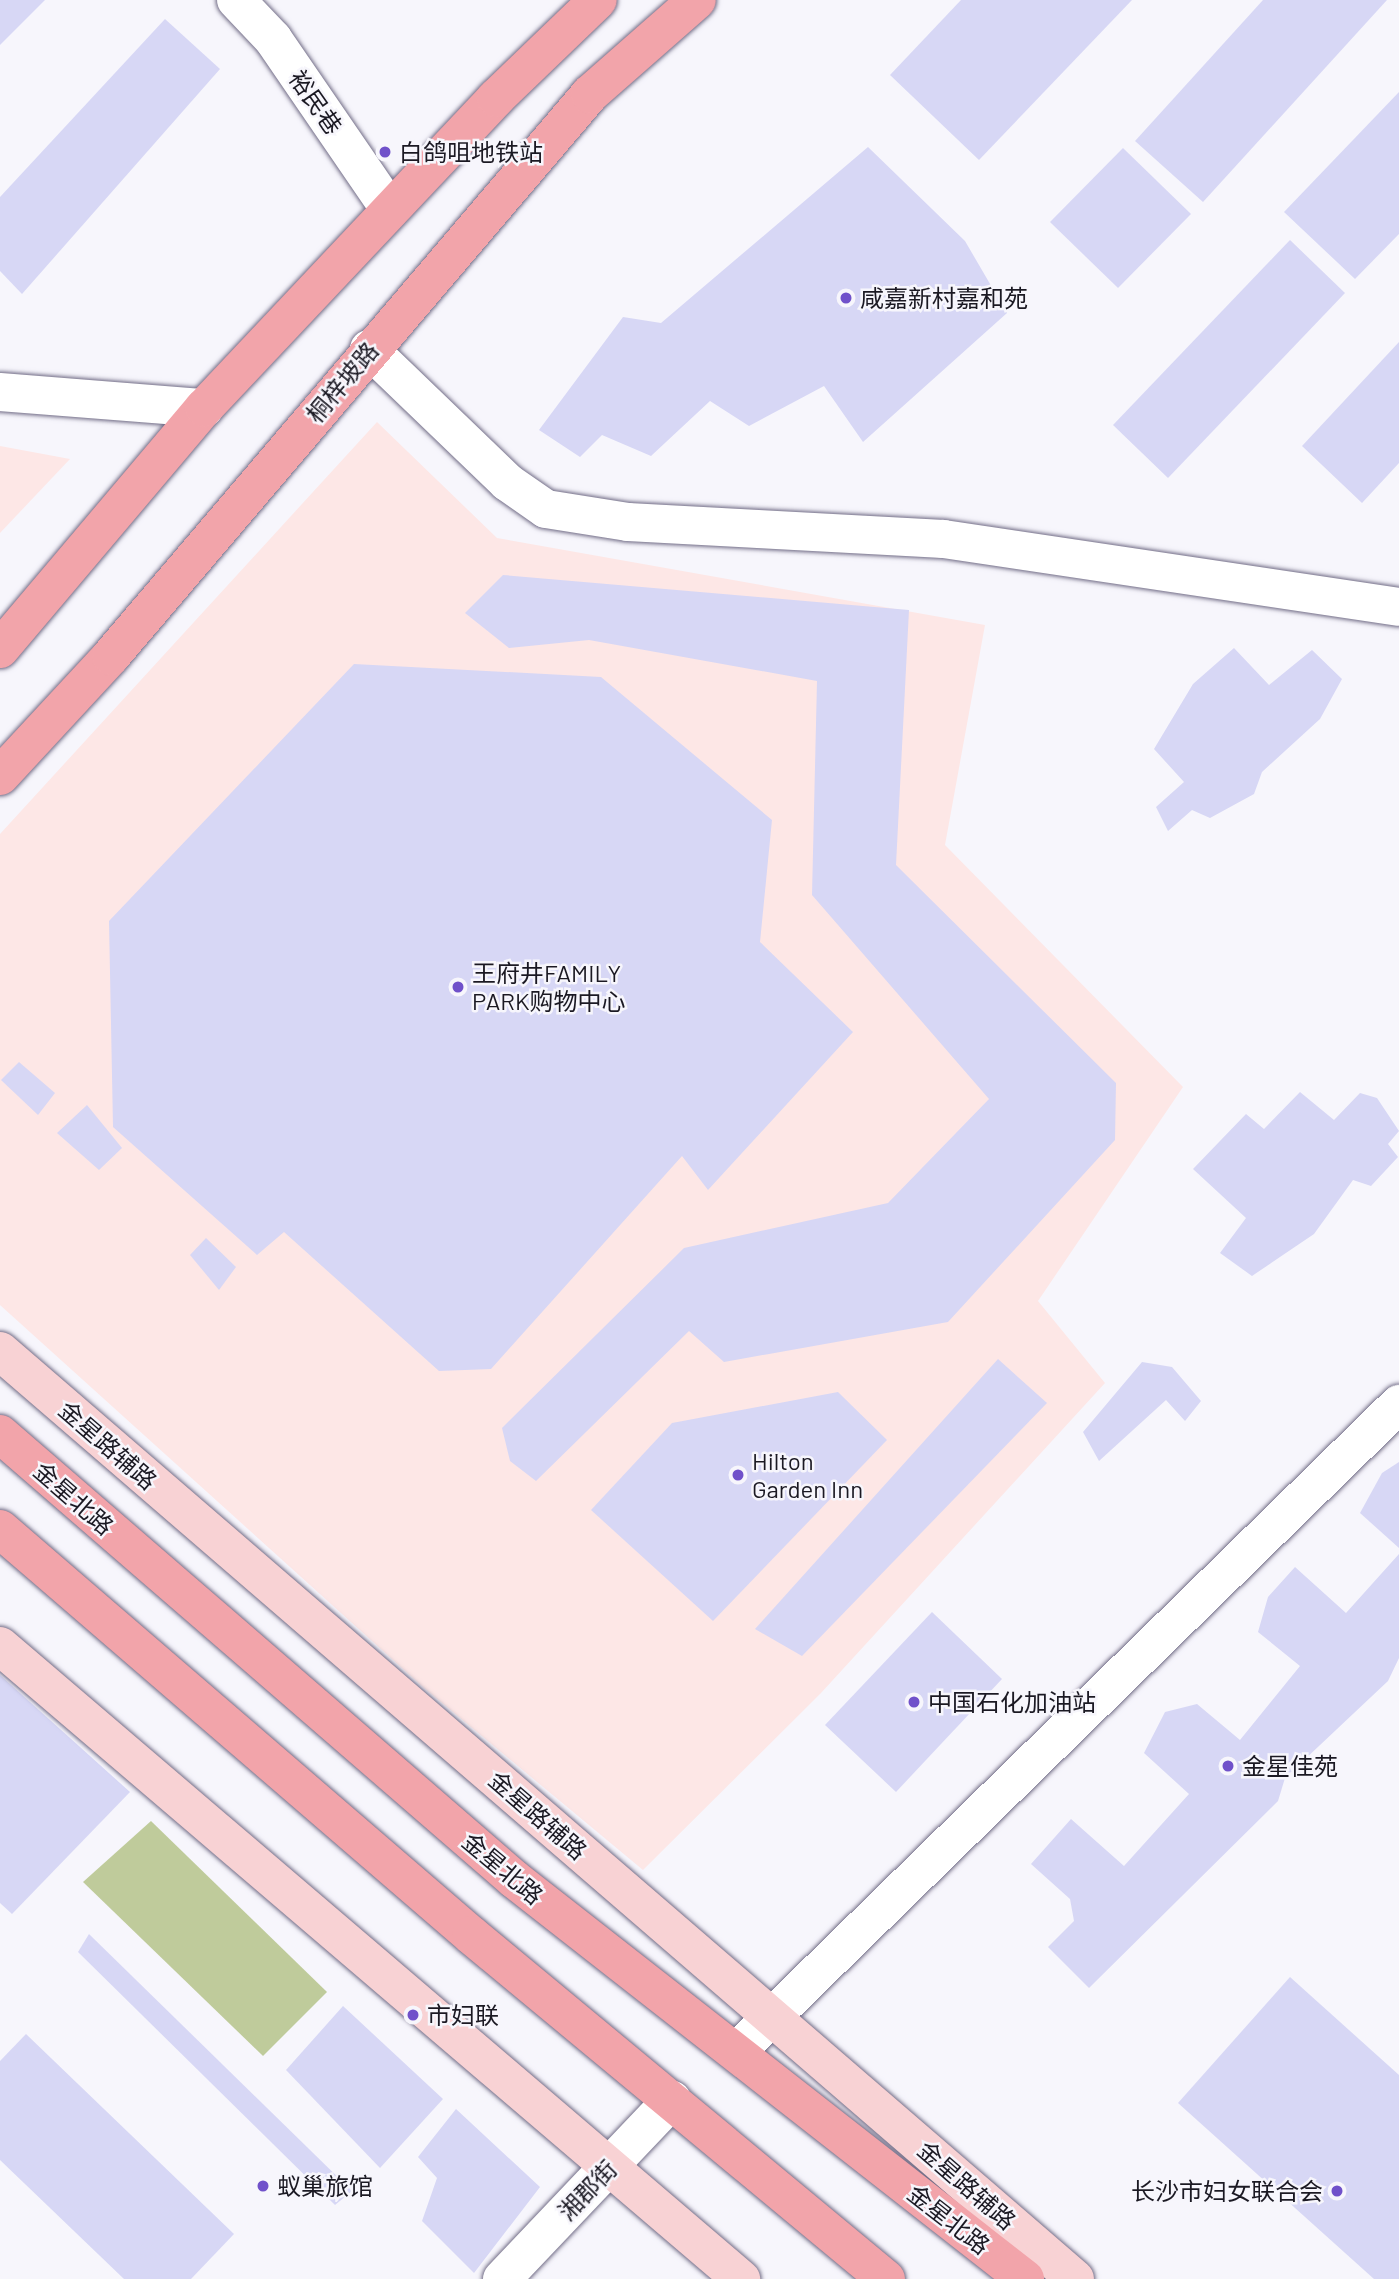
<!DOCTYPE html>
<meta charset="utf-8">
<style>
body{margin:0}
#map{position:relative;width:1399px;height:2279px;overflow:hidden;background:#f7f6fc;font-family:Barlow,"Noto Sans SC",sans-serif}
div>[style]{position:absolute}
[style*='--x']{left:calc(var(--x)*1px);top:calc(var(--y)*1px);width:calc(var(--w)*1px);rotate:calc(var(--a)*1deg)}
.commercial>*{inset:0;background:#fde7e6}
.green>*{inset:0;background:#bfcb9b}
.building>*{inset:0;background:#d7d7f5}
.roads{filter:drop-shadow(0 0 2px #726d87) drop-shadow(0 0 2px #726d87)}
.street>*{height:38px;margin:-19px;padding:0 19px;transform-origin:19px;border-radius:19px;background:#fff}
.secondary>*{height:38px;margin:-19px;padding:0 19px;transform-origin:19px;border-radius:19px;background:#f8d2d4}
.primary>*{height:38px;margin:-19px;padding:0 19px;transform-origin:19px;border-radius:19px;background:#f2a4aa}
.dots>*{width:19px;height:19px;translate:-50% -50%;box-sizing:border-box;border:4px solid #f7f6fc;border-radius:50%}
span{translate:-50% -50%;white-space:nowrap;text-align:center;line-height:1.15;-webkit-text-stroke:5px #f7f6fc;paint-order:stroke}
.street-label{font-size:24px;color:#1b1923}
.poi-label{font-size:24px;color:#1b1923}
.left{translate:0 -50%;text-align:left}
.right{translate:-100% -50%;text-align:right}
</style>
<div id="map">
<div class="commercial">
<i style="clip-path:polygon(377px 422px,497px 538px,985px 625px,945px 845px,1183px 1087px,1038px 1301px,1105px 1383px,821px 1693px,643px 1870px,424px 1688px,0 1305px,0 834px)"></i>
<i style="clip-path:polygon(0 446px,70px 459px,0 533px)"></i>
</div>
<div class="green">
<i style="clip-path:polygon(151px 1821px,327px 1992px,263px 2056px,83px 1882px)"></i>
</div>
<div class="building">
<i style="clip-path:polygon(0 0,45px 0,0 45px)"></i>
<i style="clip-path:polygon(961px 0,1132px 0,979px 160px,890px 75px)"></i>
<i style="clip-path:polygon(1263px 0,1387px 0,1203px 202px,1135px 141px)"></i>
<i style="clip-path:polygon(165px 19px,220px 69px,22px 294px,0 271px,0 197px)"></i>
<i style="clip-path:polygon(1399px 92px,1399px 234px,1355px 279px,1284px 212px)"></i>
<i style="clip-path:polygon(868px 147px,965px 241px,1007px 313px,863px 442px,824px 386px,749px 426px,710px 401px,651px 456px,602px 435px,580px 457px,539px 430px,623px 317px,661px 323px)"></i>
<i style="clip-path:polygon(1123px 148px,1191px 214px,1118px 288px,1050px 222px)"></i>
<i style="clip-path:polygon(1290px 240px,1345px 293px,1168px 478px,1113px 425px)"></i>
<i style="clip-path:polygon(1399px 342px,1399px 463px,1362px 503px,1302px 446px)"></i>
<i style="clip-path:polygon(503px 575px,909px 610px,896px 865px,1116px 1083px,1115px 1140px,948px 1322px,724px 1362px,689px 1331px,536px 1481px,510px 1461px,502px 1428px,684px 1248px,888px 1203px,989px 1099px,812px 895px,817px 681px,589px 640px,509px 648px,465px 613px)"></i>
<i style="clip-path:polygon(1234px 648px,1269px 685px,1312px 650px,1342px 679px,1320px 719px,1262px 772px,1254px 794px,1210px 818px,1192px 810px,1168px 831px,1156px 807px,1184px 782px,1154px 749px,1193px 684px)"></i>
<i style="clip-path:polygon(354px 664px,601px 677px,772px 820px,760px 942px,853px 1032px,708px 1190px,682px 1156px,491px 1369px,439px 1371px,284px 1232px,257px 1255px,113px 1127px,109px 921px)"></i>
<i style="clip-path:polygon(19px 1062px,55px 1093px,38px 1115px,1px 1080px)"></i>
<i style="clip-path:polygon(1300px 1092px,1334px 1120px,1360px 1093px,1377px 1098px,1399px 1131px,1388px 1144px,1398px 1157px,1371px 1186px,1353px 1180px,1314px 1234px,1252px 1276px,1220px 1253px,1246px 1218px,1193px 1169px,1246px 1114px,1264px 1129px)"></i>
<i style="clip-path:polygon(87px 1105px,122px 1148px,99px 1170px,57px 1133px)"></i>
<i style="clip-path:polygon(206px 1238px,236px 1267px,219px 1290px,190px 1255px)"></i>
<i style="clip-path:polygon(998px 1359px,1047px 1403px,802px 1656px,755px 1629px)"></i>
<i style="clip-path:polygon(1142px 1362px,1172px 1367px,1201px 1401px,1185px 1421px,1166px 1400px,1099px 1461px,1083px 1432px)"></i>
<i style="clip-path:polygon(838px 1392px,887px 1440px,713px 1621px,591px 1510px,672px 1423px)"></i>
<i style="clip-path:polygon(1399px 1462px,1399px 1548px,1360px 1513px,1382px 1473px)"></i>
<i style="clip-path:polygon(1399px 1554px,1399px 1658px,1388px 1681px,1285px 1778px,1278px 1801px,1089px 1988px,1048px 1947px,1074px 1921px,1070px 1899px,1031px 1864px,1071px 1819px,1124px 1866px,1189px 1794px,1144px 1753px,1165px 1712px,1197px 1704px,1240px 1740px,1300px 1666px,1258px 1632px,1268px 1597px,1295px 1567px,1346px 1613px)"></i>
<i style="clip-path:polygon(932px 1612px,1002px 1679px,896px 1792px,825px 1725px)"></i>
<i style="clip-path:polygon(0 1675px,130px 1792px,12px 1914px,0 1903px)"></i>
<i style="clip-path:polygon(89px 1934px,352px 2191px,335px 2205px,78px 1952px)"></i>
<i style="clip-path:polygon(1290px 1977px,1399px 2075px,1399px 2279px,1374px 2279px,1178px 2103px)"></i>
<i style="clip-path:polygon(343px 2006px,443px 2099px,380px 2168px,286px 2070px)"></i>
<i style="clip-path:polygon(26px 2034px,234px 2234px,191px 2279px,124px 2279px,0 2160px,0 2061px)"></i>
<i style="clip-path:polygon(456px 2109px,540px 2187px,474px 2273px,422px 2221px,437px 2178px,418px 2157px)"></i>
</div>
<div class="roads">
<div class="street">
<i style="--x:236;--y:0;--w:54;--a:46.5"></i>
<i style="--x:273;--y:39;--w:207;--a:55.6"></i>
<i style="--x:369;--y:349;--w:192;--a:43.9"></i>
<i style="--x:507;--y:482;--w:47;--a:34.7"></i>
<i style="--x:546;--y:509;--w:83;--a:9"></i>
<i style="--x:628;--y:522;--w:316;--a:3.1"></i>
<i style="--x:944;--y:539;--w:460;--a:8.5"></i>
<i style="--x:0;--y:392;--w:205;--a:4.5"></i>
<i style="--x:737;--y:2051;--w:926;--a:-44.34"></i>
<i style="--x:502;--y:2279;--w:247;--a:-46.5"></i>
</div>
<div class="secondary">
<i style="--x:0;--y:1351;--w:1420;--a:40.8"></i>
<i style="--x:0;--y:1646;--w:975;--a:40.51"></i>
</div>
<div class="primary">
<i style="--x:0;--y:649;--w:316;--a:-49.8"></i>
<i style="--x:204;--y:408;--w:426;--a:-46.7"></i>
<i style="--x:496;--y:98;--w:141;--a:-43.9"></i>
<i style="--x:0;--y:776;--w:163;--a:-47.2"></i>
<i style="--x:111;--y:656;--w:738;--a:-49.56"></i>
<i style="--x:590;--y:94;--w:142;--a:-41.3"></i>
<i style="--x:0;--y:1434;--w:680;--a:40.88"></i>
<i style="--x:514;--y:1879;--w:649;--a:38.05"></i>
<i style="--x:0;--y:1529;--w:622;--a:40.76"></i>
<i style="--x:471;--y:1935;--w:539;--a:39.66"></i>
</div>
</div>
<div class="dots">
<i style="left:385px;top:152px;background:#7051ca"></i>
<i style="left:846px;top:298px;background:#7051ca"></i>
<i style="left:458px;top:987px;background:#7051ca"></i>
<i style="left:738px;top:1475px;background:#7051ca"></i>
<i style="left:914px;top:1702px;background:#7051ca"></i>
<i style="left:1228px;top:1766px;background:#7051ca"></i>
<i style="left:413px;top:2015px;background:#7051ca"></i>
<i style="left:263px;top:2186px;background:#7051ca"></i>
<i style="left:1337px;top:2191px;background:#7051ca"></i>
</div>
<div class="street-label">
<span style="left:316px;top:102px;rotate:55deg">裕民巷</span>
<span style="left:342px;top:382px;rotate:-50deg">桐梓坡路</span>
<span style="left:108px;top:1445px;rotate:41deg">金星路辅路</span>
<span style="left:74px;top:1498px;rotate:41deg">金星北路</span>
<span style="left:538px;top:1815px;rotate:41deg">金星路辅路</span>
<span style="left:503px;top:1868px;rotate:40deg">金星北路</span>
<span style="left:967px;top:2185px;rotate:41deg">金星路辅路</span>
<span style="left:587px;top:2190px;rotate:-46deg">湘郡街</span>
<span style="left:949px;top:2219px;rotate:38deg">金星北路</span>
</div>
<div class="poi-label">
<span class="left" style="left:399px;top:152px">白鸽咀地铁站</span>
<span class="left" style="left:860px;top:298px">咸嘉新村嘉和苑</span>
<span class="left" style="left:472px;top:987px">王府井FAMILY<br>PARK购物中心</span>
<span class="left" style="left:752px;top:1475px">Hilton<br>Garden Inn</span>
<span class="left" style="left:928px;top:1702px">中国石化加油站</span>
<span class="left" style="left:1242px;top:1766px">金星佳苑</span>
<span class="left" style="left:427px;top:2015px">市妇联</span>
<span class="left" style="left:277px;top:2186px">蚁巢旅馆</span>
<span class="right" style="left:1323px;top:2191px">长沙市妇女联合会</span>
</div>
</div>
